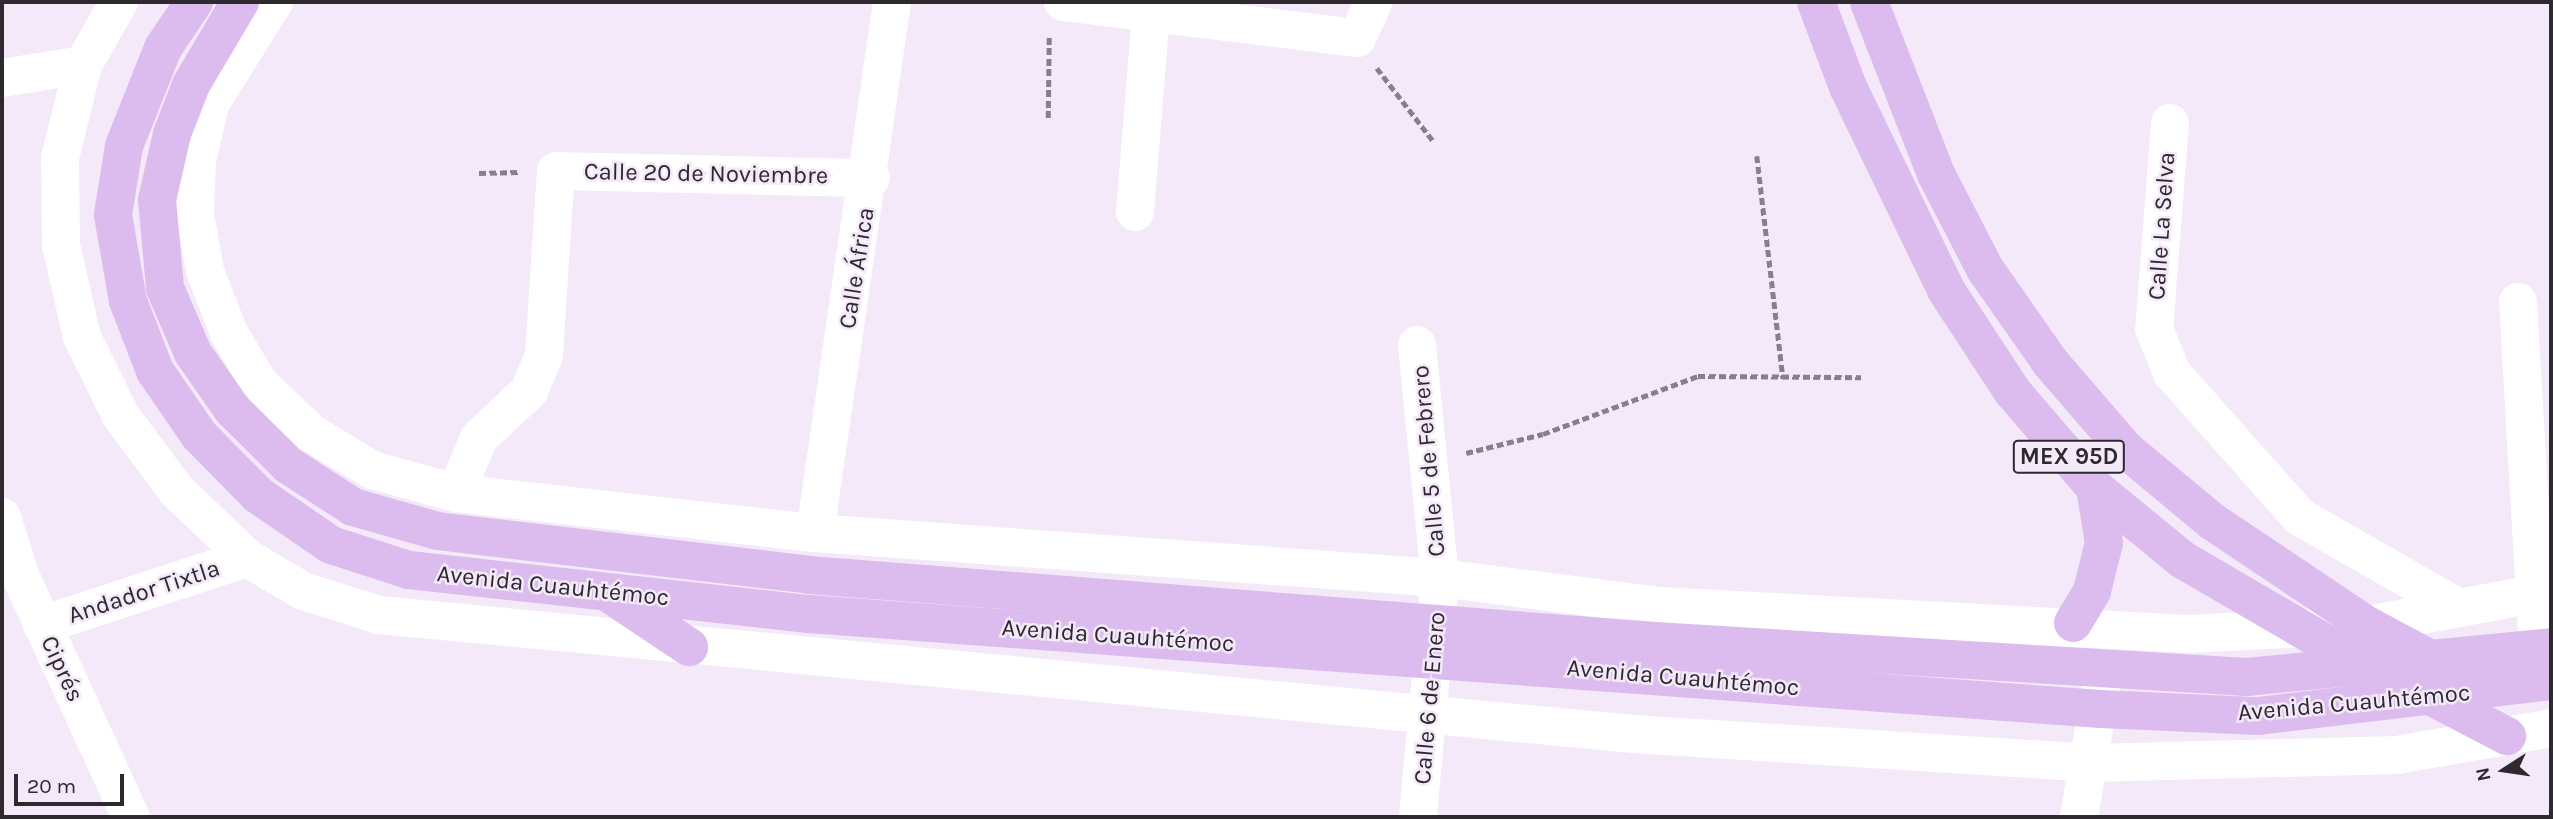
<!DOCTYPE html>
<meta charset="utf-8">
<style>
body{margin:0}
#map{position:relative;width:2553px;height:819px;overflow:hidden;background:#f3e9f8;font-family:Karla,sans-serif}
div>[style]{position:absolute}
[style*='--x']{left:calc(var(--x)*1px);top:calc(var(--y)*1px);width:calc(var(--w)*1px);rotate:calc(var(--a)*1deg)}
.path>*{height:4.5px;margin-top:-2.25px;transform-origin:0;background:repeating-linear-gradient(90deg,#87808a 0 7px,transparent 0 10.5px)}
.minor>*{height:38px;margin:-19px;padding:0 19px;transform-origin:19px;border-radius:19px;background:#fff}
.major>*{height:38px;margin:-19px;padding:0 19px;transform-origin:19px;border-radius:19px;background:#dcbcee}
span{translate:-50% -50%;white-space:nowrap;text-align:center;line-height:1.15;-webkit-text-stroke:5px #f3e9f8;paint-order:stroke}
.shield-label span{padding:2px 5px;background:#f3e9f8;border:2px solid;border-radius:5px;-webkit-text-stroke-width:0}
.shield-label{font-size:23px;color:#2d292f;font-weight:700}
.street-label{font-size:24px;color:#2d292f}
.frame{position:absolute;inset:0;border:4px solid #2d292f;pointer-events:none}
.north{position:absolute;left:2469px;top:735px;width:70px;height:70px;-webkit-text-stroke:5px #f3e9f8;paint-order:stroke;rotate:258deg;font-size:19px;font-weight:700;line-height:28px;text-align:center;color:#2d292f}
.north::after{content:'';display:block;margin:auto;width:24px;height:32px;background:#2d292f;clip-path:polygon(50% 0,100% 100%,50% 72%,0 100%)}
.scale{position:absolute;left:14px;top:774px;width:110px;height:32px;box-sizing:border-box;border:4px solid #2d292f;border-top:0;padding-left:9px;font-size:21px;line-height:24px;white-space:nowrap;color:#2d292f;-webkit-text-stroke:5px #f3e9f8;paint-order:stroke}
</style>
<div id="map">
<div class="path">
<i style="--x:1377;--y:68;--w:93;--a:52.4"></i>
<i style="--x:1048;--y:118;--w:84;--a:-89.3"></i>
<i style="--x:1757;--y:156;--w:224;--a:83.3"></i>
<i style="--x:479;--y:173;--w:41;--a:-1.4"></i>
<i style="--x:1466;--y:453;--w:79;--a:-13.9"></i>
<i style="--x:1543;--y:434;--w:165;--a:-20.5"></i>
<i style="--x:1698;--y:376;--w:163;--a:0.4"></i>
</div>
<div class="minor">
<i style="--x:119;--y:2;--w:73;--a:119.7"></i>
<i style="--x:83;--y:65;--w:96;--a:103.9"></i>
<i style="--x:60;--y:158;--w:87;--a:89.3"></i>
<i style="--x:61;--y:245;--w:94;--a:77.1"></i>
<i style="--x:82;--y:337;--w:88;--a:63.7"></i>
<i style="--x:121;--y:416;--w:94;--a:53.3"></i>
<i style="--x:177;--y:491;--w:97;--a:43.7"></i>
<i style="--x:247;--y:558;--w:65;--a:30.5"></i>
<i style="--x:303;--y:591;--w:80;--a:17.5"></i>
<i style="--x:379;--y:615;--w:1260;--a:5.42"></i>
<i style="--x:1633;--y:734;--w:460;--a:3.6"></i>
<i style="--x:2092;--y:763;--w:305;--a:-1.5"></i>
<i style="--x:2397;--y:755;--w:156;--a:-9.9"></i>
<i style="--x:274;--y:2;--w:120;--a:122.1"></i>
<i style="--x:210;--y:104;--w:58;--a:102.8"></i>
<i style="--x:197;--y:161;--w:53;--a:92.2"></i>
<i style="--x:195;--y:214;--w:58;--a:80"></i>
<i style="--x:205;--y:271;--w:66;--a:68.8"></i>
<i style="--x:229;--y:333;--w:58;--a:59"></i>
<i style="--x:259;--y:383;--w:72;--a:43.9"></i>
<i style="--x:311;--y:433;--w:71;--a:31.2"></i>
<i style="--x:372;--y:470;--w:87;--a:15.3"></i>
<i style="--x:456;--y:493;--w:361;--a:6.4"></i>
<i style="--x:815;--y:533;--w:627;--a:4.12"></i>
<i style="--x:1440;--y:578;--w:222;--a:7.3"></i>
<i style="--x:1660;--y:606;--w:529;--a:3.04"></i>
<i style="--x:2188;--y:634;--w:179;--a:-2.9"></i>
<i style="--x:2367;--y:625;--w:187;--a:-10.5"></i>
<i style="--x:1063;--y:2;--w:296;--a:7"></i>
<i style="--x:1357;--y:38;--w:40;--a:-65"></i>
<i style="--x:2;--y:78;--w:82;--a:-9.1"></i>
<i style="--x:2170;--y:123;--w:207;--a:94.4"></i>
<i style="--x:2154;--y:329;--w:48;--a:67.8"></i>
<i style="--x:2172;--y:373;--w:193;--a:48.4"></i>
<i style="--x:2300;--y:517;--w:183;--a:29.8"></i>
<i style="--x:1135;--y:212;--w:201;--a:-85.4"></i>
<i style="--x:2518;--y:302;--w:381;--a:86.7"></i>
<i style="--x:1417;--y:345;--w:234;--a:84.4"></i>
<i style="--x:1440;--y:578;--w:240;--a:95.3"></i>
<i style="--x:456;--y:493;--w:60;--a:-67.3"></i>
<i style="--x:479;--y:438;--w:69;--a:-43.2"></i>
<i style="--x:529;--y:391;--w:39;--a:-67"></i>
<i style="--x:544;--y:355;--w:184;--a:-86.3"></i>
<i style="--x:556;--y:171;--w:315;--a:1.3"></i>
<i style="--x:2;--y:517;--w:61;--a:72.8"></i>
<i style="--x:20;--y:575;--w:266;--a:65.4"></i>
<i style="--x:815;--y:533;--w:537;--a:-81.75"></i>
<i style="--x:42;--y:625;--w:216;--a:-18.1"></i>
<i style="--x:2079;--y:817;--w:144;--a:-80.4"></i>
</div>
<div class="major">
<i style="--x:194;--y:2;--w:55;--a:124"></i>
<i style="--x:163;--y:48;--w:105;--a:111.7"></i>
<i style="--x:124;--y:146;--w:70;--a:99.1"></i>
<i style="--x:113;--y:215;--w:87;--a:80.1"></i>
<i style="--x:128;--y:301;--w:75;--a:68.9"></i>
<i style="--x:155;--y:371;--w:78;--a:55.5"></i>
<i style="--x:199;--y:435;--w:84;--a:45.5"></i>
<i style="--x:258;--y:495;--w:88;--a:34.4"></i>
<i style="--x:331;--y:545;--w:82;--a:17.8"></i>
<i style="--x:409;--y:570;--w:402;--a:6.3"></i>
<i style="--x:809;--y:614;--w:1295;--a:4.21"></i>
<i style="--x:2101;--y:709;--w:157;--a:2.6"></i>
<i style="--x:2258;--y:716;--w:295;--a:-6.8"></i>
<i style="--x:240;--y:2;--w:96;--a:120.6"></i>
<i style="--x:191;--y:85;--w:53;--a:111.2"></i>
<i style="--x:172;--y:134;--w:68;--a:102.8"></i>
<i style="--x:157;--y:200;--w:88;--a:84.8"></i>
<i style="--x:165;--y:288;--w:71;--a:66.7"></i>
<i style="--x:193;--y:353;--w:68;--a:55.1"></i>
<i style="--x:232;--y:409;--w:79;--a:45"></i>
<i style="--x:288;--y:465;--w:77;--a:32.9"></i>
<i style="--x:353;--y:507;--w:87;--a:15.9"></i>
<i style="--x:437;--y:531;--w:375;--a:6.7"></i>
<i style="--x:809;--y:575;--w:849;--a:4.46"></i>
<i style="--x:1655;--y:641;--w:593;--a:3.48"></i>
<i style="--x:2247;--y:677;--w:305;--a:-5.6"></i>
<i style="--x:1816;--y:2;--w:91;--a:69.4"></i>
<i style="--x:1848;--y:87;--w:225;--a:64.2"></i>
<i style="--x:1946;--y:290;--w:121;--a:56.8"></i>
<i style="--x:2012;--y:391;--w:128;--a:49.4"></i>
<i style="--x:2095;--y:488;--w:114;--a:39.3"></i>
<i style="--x:2183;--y:560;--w:219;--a:30.2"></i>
<i style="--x:1869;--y:2;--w:185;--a:68.7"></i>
<i style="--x:1936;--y:174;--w:107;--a:62.7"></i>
<i style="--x:1985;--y:269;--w:113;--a:55"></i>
<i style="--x:2050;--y:362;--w:115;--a:49.2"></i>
<i style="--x:2125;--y:449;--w:114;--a:39.7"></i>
<i style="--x:2213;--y:522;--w:185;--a:33.8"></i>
<i style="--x:2367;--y:625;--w:81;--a:28.2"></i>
<i style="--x:611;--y:595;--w:94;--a:33.7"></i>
<i style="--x:2073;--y:623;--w:37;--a:-59"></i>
<i style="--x:2092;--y:591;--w:49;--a:-76"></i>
<i style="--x:2104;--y:543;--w:56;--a:-99.3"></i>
<i style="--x:2430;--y:696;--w:87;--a:27.5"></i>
</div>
<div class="shield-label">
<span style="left:2069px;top:457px">MEX 95D</span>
</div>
<div class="street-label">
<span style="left:706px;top:174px;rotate:1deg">Calle 20 de Noviembre</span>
<span style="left:2162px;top:226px;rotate:-86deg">Calle La Selva</span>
<span style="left:857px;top:268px;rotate:-81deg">Calle África</span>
<span style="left:1429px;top:461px;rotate:-95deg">Calle 5 de Febrero</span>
<span style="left:553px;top:586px;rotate:6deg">Avenida Cuauhtémoc</span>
<span style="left:144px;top:592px;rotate:-18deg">Andador Tixtla</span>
<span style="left:1118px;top:636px;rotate:4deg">Avenida Cuauhtémoc</span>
<span style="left:62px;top:669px;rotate:65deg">Ciprés</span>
<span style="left:1683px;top:678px;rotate:5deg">Avenida Cuauhtémoc</span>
<span style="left:1430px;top:698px;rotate:-85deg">Calle 6 de Enero</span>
<span style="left:2354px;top:703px;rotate:-5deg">Avenida Cuauhtémoc</span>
</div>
<div class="frame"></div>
<div class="north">N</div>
<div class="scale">20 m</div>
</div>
